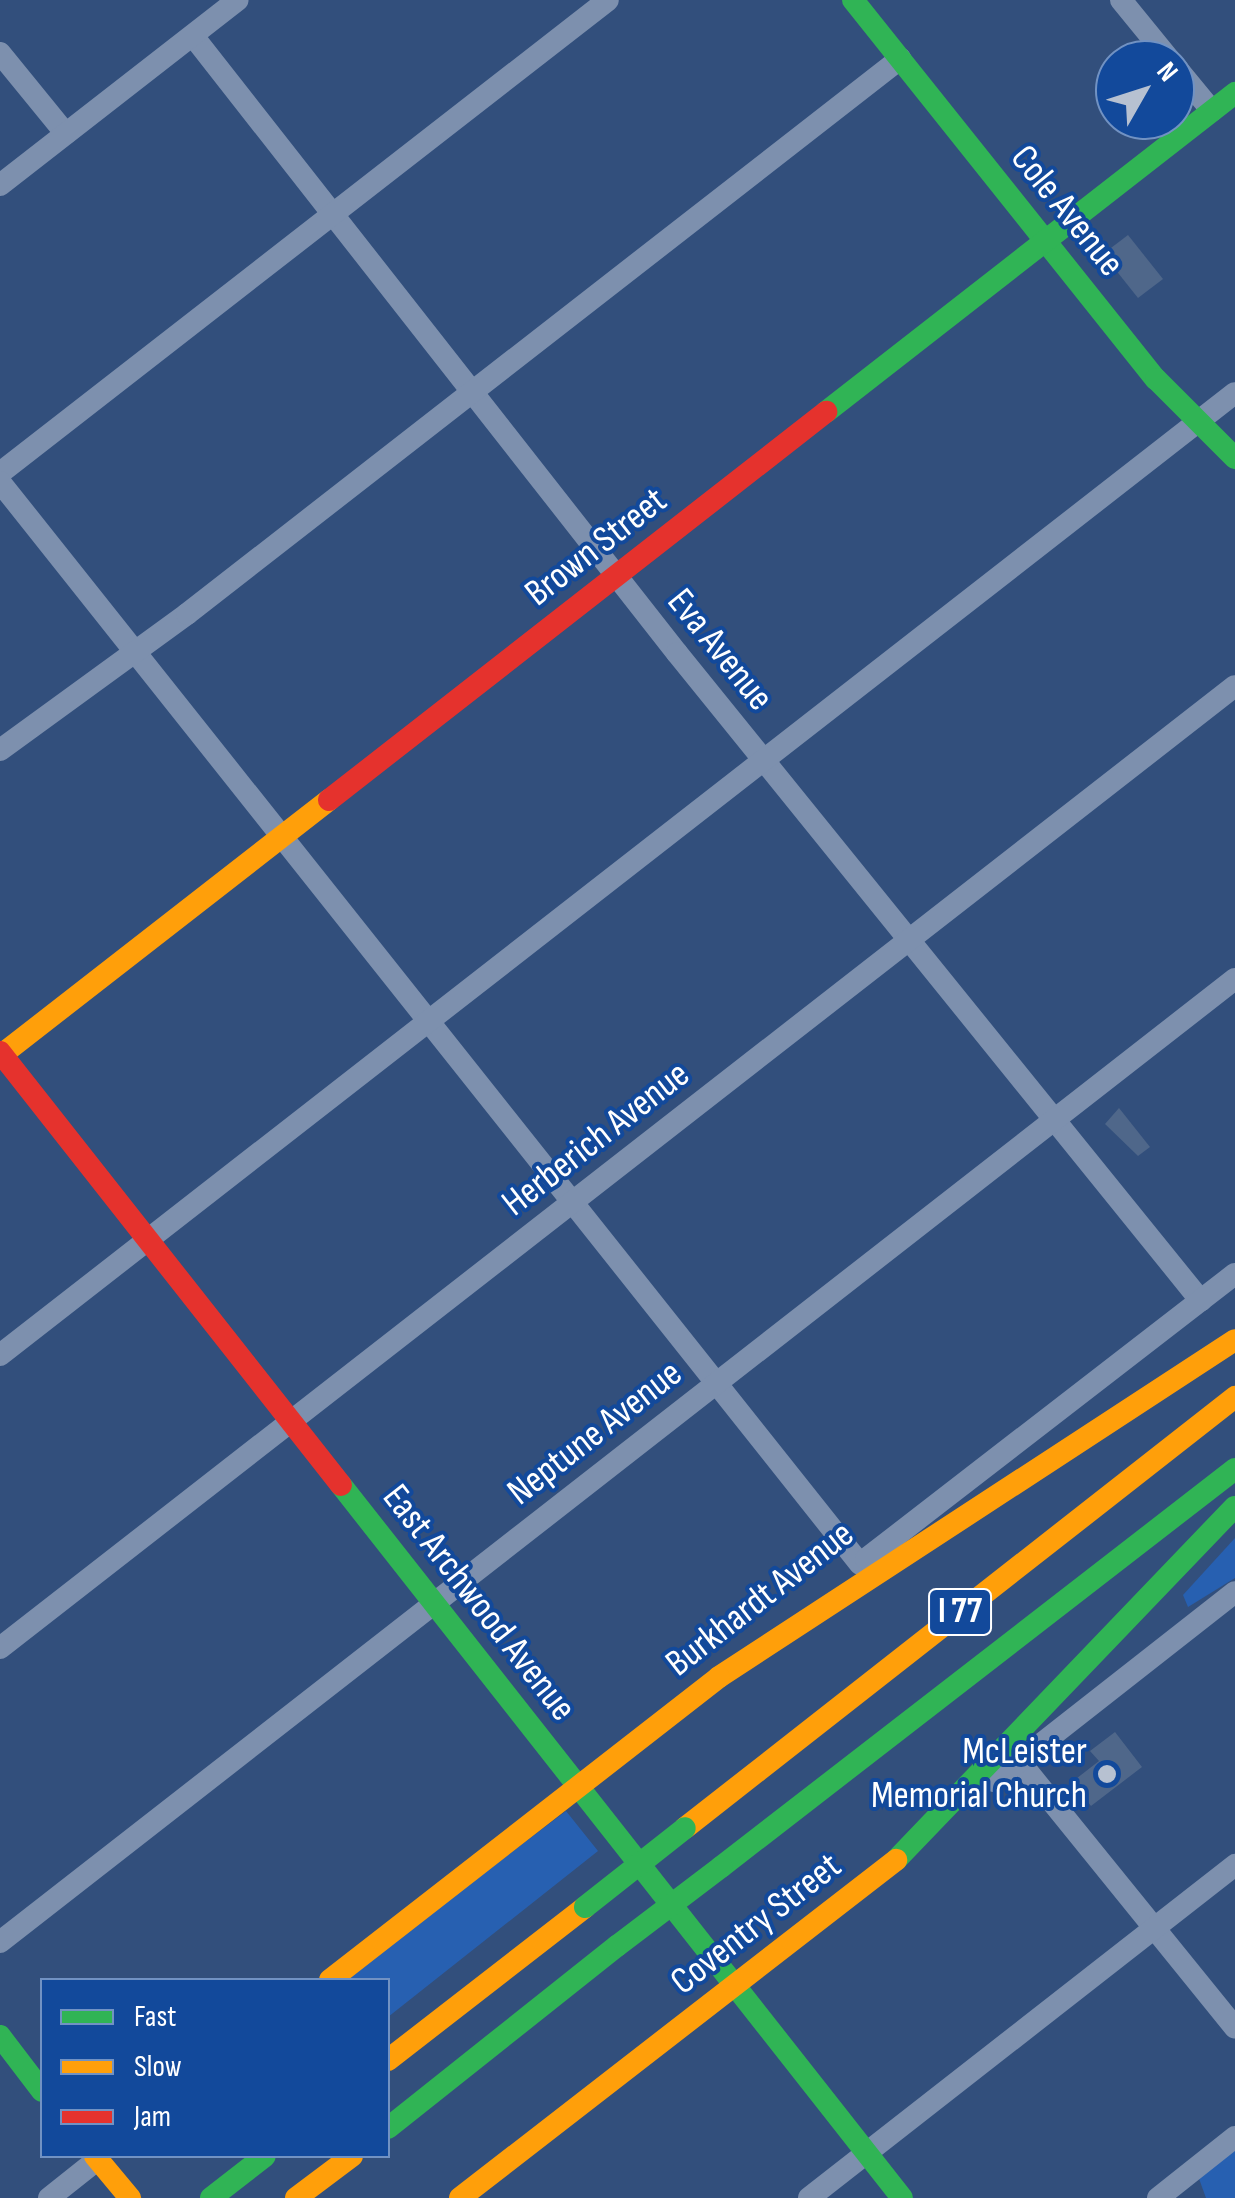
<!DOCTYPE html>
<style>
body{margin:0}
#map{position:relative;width:1235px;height:2198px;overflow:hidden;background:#324f7c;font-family:"Sofia Sans Condensed",sans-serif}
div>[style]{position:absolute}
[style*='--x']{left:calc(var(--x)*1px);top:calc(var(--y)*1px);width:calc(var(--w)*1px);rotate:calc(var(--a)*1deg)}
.green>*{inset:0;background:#2760b1}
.building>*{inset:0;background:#4f678a}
.street>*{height:22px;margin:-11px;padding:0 11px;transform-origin:11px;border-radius:11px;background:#7d90ae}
.fast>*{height:22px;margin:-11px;padding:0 11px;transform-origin:11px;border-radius:11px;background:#30b455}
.slow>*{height:22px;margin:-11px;padding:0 11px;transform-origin:11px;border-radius:11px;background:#ff9f0a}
.jam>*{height:22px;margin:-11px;padding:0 11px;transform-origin:11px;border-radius:11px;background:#e5322d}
.fast-bridge>*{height:22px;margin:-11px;padding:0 11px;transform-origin:11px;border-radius:11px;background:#30b455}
.dots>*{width:28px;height:28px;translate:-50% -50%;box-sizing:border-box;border:5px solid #12499b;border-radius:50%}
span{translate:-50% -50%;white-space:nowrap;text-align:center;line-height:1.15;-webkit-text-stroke:8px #12499b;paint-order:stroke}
.shield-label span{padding:2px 8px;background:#12499b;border:2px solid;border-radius:8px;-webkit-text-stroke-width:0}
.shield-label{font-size:35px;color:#fff;font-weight:700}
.street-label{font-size:38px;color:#fff}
.poi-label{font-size:38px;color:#fff}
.right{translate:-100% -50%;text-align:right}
.legend{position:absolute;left:40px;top:1978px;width:350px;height:180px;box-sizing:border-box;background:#12499b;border:2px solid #7192c3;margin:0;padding:12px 18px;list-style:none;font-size:30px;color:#fff}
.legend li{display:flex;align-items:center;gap:20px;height:50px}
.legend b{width:50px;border:2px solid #7192c3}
.north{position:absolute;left:1095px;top:40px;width:100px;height:100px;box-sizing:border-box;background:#12499b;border:2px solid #7192c3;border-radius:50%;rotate:51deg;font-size:28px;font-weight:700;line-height:40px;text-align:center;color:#fff}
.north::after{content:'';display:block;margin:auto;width:35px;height:45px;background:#b7c1d1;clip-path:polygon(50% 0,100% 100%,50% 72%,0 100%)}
</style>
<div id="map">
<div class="green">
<i style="clip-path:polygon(1235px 1538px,1235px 1578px,1188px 1607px,1183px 1595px)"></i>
<i style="clip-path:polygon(566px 1811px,598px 1851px,388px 2017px,388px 1980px,343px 1980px)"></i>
<i style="clip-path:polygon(1235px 2149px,1235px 2198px,1206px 2198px,1197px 2173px)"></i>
</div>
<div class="building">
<i style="clip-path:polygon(1128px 235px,1163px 279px,1138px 298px,1103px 254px)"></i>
<i style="clip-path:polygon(1119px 1108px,1150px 1147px,1138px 1156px,1105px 1124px)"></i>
<i style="clip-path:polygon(1115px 1732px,1142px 1767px,1091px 1806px,1072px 1782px,1099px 1761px,1090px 1751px)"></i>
</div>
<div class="street">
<i style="--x:1121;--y:0;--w:77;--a:50.8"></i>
<i style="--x:193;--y:36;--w:784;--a:51.89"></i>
<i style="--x:677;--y:653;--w:833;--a:51.04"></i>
<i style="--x:0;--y:53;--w:104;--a:50.8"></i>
<i style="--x:1175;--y:66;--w:58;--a:50.6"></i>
<i style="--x:0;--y:185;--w:301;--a:-37.9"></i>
<i style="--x:0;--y:473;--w:770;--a:-37.88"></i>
<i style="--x:0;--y:482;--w:1382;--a:51.52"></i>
<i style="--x:0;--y:750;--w:231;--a:-36"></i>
<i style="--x:187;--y:614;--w:904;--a:-37.9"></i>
<i style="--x:0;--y:1355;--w:1565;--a:-37.92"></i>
<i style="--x:866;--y:1559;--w:466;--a:-37.7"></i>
<i style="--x:0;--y:1648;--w:1565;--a:-37.92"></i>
<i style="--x:1019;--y:1761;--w:343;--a:51"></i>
<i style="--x:994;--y:1781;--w:306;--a:-38.1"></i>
<i style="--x:0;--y:1942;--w:1566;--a:-37.95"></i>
<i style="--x:49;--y:2198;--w:63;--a:-38.5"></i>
<i style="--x:809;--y:2198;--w:541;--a:-38.01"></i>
<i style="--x:1158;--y:2198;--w:98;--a:-38.4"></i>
</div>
<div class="fast">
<i style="--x:853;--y:0;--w:485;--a:51.4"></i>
<i style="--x:1156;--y:379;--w:112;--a:45"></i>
<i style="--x:826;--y:412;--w:519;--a:-37.95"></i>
<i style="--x:341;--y:1485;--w:907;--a:51.8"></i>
<i style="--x:896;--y:1860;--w:489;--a:-46.2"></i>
<i style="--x:721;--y:1867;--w:650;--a:-37.75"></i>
<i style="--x:0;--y:2036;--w:69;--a:52.6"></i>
<i style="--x:388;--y:2128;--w:293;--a:-38.5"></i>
<i style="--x:211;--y:2198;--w:68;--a:-37.9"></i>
</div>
<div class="slow">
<i style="--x:0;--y:1056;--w:417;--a:-37.9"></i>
<i style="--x:719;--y:1677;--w:616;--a:-33.15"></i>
<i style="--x:685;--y:1828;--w:699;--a:-38.08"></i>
<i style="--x:330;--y:1980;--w:493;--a:-37.9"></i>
<i style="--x:388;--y:2060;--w:249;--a:-37.8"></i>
<i style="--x:95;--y:2156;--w:55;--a:50.2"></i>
<i style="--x:296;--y:2198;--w:70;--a:-36.9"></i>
<i style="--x:460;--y:2198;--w:552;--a:-37.78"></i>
</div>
<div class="jam">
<i style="--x:329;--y:800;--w:631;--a:-37.98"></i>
<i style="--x:0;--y:1052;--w:551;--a:51.78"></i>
</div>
<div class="fast-bridge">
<i style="--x:585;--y:1907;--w:127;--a:-38.3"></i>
<i style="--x:617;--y:1946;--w:131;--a:-37.2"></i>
</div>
<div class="dots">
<i style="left:1107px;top:1774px;background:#b7c1d1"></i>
</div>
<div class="shield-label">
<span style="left:960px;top:1612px">I 77</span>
</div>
<div class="street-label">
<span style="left:1067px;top:211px;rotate:51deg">Cole Avenue</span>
<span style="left:596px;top:547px;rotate:-38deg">Brown Street</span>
<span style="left:720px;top:650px;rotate:51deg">Eva Avenue</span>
<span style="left:596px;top:1139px;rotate:-38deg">Herberich Avenue</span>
<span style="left:595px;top:1433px;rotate:-38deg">Neptune Avenue</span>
<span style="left:760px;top:1599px;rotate:-38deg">Burkhardt Avenue</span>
<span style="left:479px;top:1603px;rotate:52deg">East Archwood Avenue</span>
<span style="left:756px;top:1924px;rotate:-38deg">Coventry Street</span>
</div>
<div class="poi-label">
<span class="right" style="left:1087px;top:1774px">McLeister<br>Memorial Church</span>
</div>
<ul class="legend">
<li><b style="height:12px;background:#30b455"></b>Fast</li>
<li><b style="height:12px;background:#ff9f0a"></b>Slow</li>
<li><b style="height:12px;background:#e5322d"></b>Jam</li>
</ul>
<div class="north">N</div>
</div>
